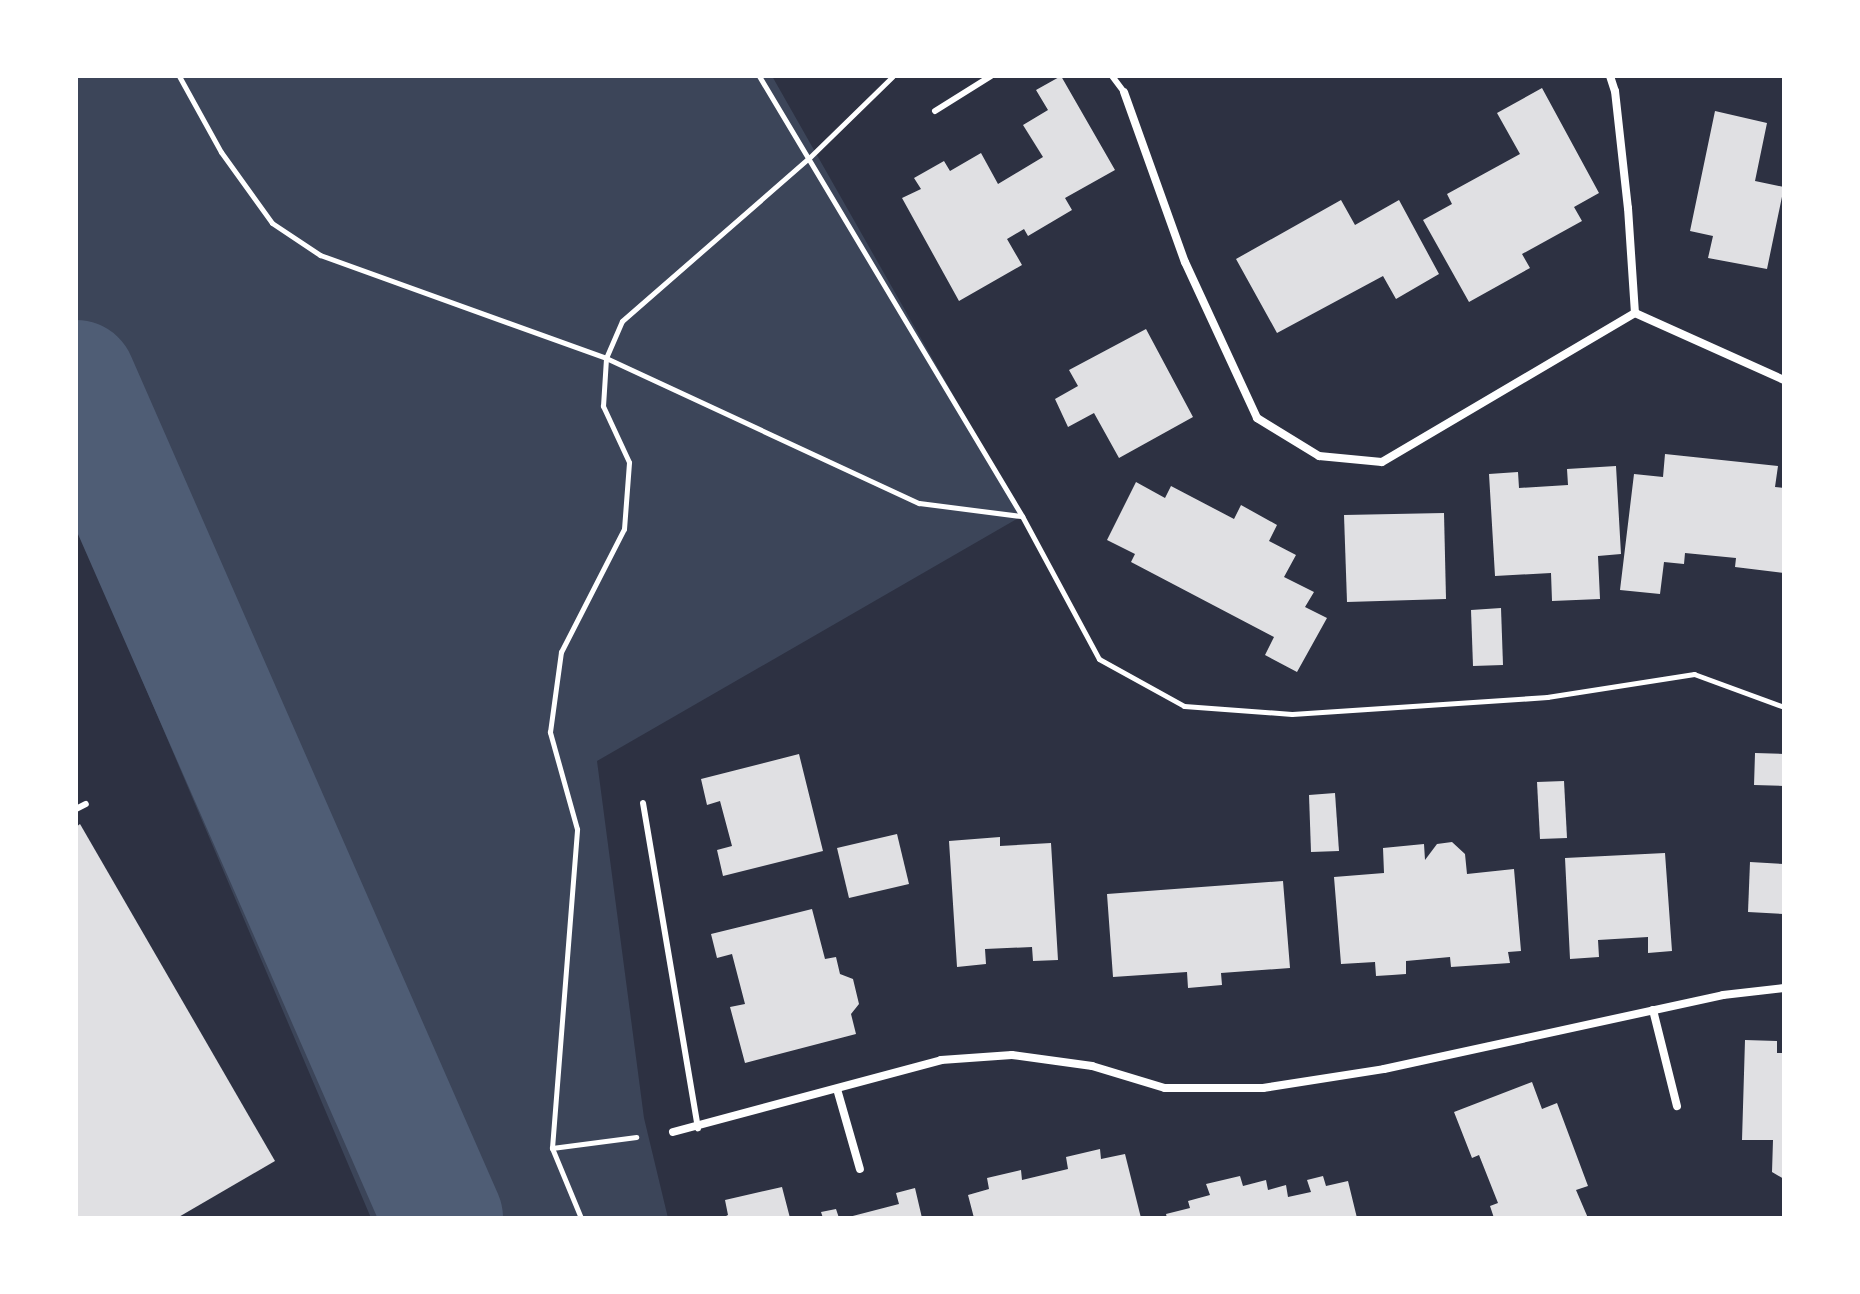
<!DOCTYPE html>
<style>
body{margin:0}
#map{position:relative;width:1860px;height:1294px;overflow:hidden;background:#2d3142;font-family:Commissioner,sans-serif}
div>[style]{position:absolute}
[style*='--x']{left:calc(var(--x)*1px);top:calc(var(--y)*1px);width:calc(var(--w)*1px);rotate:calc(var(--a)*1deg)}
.green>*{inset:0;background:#3c4559}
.river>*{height:120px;margin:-60px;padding:0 60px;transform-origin:60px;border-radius:60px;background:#4f5d75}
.building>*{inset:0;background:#e0e0e3}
.path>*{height:5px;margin:-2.5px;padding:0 2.5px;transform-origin:2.5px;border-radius:2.5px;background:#fff}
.service>*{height:6px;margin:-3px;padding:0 3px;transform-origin:3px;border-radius:3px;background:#fff}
.minor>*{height:8px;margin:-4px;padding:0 4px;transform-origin:4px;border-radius:4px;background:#fff}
span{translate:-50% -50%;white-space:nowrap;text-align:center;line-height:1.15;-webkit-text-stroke:8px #fff;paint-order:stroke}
.frame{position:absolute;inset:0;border:78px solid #fff;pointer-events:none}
</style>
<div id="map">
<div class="green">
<i style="clip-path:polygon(76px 76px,772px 76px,1022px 516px,597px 761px,644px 1118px,668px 1218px,371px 1218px,76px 524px)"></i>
</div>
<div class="river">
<i style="--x:76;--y:380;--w:915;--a:66.35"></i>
</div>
<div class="building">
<i style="clip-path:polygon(1061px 76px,1115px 170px,1065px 198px,1072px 210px,1028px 236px,1024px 229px,1007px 239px,1022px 265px,959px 301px,902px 198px,921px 189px,914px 178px,944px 161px,950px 171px,981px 153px,998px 184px,1043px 157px,1023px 125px,1048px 110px,1036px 90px)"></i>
<i style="clip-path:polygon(1542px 88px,1599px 193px,1574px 207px,1582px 221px,1522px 254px,1530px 268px,1469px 302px,1423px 220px,1452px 204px,1447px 194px,1520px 154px,1497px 113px)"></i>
<i style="clip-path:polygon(1715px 111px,1767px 123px,1755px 181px,1784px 187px,1767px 269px,1708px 258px,1713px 236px,1690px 231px)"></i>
<i style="clip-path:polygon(1341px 200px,1355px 225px,1399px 200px,1439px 274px,1396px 299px,1383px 276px,1277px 333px,1236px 259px)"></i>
<i style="clip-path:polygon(1146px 329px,1193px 417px,1119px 458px,1094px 413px,1068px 427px,1055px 399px,1078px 386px,1069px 370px)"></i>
<i style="clip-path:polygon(1665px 454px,1778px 466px,1775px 487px,1784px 488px,1784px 573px,1735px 567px,1736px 558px,1685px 553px,1684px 564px,1664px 562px,1660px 594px,1620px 590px,1634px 474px,1663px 477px)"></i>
<i style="clip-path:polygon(1616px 466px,1621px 554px,1598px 556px,1600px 599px,1552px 601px,1551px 573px,1495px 576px,1489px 474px,1518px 472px,1519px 488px,1568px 485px,1567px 469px)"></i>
<i style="clip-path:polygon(1136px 482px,1165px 498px,1171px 486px,1234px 519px,1241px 505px,1277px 525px,1269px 541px,1296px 555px,1284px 577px,1314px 592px,1305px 607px,1327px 618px,1297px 672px,1265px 655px,1274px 637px,1131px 562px,1135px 554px,1107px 540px)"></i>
<i style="clip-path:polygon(1444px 513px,1446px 599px,1347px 602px,1344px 515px)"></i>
<i style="clip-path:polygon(1501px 608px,1503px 665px,1473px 666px,1471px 610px)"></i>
<i style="clip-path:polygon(1755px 753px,1784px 754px,1784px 786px,1754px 785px)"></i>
<i style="clip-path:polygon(799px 754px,823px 851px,723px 876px,717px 850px,732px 846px,720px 801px,707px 805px,701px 779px)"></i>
<i style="clip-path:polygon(1564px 781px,1567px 838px,1540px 839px,1537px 782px)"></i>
<i style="clip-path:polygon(1335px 793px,1339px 851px,1311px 852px,1309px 795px)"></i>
<i style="clip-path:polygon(80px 824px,275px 1161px,177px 1218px,76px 1218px,76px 827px)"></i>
<i style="clip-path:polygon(897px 834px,909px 884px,849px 898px,837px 848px)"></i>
<i style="clip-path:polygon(1000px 837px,1000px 846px,1051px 843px,1058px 960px,1033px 961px,1032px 947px,985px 949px,986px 964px,957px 967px,949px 841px)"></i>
<i style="clip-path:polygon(1452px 842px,1465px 854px,1467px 874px,1514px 869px,1521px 951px,1508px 952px,1510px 963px,1451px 967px,1450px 957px,1406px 961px,1406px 974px,1392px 975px,1376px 976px,1375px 962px,1341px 964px,1334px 877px,1384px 873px,1383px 848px,1424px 844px,1425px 860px,1437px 844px)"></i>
<i style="clip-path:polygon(1665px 853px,1672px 951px,1648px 953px,1648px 937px,1598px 940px,1599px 957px,1570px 959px,1565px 858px)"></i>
<i style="clip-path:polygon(1750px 862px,1784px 864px,1784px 914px,1748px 912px)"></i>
<i style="clip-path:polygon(1283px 881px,1290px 968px,1221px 973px,1222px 985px,1188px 988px,1187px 972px,1113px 977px,1107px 894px)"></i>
<i style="clip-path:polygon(812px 909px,825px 959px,836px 957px,840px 974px,853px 979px,859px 1004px,851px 1014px,856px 1034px,745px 1063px,730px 1007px,745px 1004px,732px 954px,717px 958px,711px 934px)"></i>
<i style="clip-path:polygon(1745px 1040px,1777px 1041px,1777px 1053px,1784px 1053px,1784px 1179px,1772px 1172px,1773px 1140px,1742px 1140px)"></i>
<i style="clip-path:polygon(1532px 1082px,1542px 1109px,1557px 1103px,1588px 1186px,1576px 1190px,1588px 1218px,1494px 1218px,1490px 1206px,1498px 1203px,1479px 1155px,1472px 1158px,1454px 1112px)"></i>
<i style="clip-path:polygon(1100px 1149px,1101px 1159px,1125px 1154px,1141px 1218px,974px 1218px,968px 1195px,989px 1189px,987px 1178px,1021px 1170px,1022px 1180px,1068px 1169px,1066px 1157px)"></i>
<i style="clip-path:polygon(1240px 1176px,1243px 1186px,1266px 1180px,1268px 1190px,1286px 1185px,1288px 1197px,1311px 1192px,1307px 1180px,1323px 1176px,1326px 1186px,1348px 1181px,1357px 1218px,1167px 1218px,1166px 1214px,1190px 1208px,1188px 1201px,1210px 1195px,1206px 1184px)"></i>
<i style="clip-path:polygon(782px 1187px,790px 1218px,722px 1218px,728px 1215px,725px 1200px)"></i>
<i style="clip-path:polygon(915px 1188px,922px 1218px,845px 1218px,899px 1204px,896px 1193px)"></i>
<i style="clip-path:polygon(836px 1209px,839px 1218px,823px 1218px,821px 1212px)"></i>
</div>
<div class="path">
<i style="--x:179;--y:76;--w:87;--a:61.1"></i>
<i style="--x:221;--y:152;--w:87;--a:54.3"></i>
<i style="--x:272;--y:223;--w:58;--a:33.7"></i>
<i style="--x:320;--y:255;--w:304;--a:19.8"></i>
<i style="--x:606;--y:358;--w:345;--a:24.9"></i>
<i style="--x:919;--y:503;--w:103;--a:7.3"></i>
<i style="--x:759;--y:76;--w:513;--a:59.13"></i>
<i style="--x:1022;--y:516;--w:162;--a:61.7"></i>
<i style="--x:1099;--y:659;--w:97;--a:28.9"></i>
<i style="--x:1184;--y:706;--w:108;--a:4.2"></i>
<i style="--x:1292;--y:714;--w:256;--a:-3.8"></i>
<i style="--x:1547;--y:697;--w:149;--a:-8.9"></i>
<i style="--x:1694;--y:674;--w:96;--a:20.1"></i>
<i style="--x:552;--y:1148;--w:85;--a:-7.5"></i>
<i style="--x:581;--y:1218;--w:76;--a:-112.5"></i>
<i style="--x:552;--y:1148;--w:320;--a:-85.5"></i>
<i style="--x:577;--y:829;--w:101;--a:-105.6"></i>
<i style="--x:550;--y:732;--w:81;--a:-82.2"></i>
<i style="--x:561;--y:652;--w:138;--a:-62.9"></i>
<i style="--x:624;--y:529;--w:67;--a:-85.7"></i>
<i style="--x:629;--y:462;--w:62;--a:-114.9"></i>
<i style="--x:603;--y:406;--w:48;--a:-86.4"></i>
<i style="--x:606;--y:358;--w:40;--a:-66.6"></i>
<i style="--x:622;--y:321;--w:248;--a:-41.1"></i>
<i style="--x:809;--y:158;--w:117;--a:-44.3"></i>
</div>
<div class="service">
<i style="--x:1112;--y:76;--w:20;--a:53"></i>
<i style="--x:935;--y:111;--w:66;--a:-32"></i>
<i style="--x:643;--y:803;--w:330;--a:80.4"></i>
<i style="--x:76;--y:809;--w:11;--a:-27"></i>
</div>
<div class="minor">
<i style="--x:1610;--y:76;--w:16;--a:72"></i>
<i style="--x:1615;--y:91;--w:118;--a:83.7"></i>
<i style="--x:1628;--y:208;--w:105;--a:86.2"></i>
<i style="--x:1124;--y:92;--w:181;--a:70.3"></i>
<i style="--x:1185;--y:262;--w:172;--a:65.2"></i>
<i style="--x:1257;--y:418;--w:73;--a:31.5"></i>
<i style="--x:1319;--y:456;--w:63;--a:5.4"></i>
<i style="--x:1382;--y:462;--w:294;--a:-30.5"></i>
<i style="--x:1635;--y:313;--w:163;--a:24.2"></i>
<i style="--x:1653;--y:1010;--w:99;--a:76"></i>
<i style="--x:837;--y:1089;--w:83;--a:74"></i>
<i style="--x:673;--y:1132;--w:278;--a:-15"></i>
<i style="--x:941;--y:1060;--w:71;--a:-4"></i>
<i style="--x:1012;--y:1055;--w:81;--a:7.8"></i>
<i style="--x:1092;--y:1066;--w:76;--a:16.8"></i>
<i style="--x:1165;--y:1088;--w:98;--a:0"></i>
<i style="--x:1263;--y:1088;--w:122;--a:-8.9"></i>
<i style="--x:1384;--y:1069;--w:347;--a:-12.3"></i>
<i style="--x:1723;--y:995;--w:61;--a:-6.5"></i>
</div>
<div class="frame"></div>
</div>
